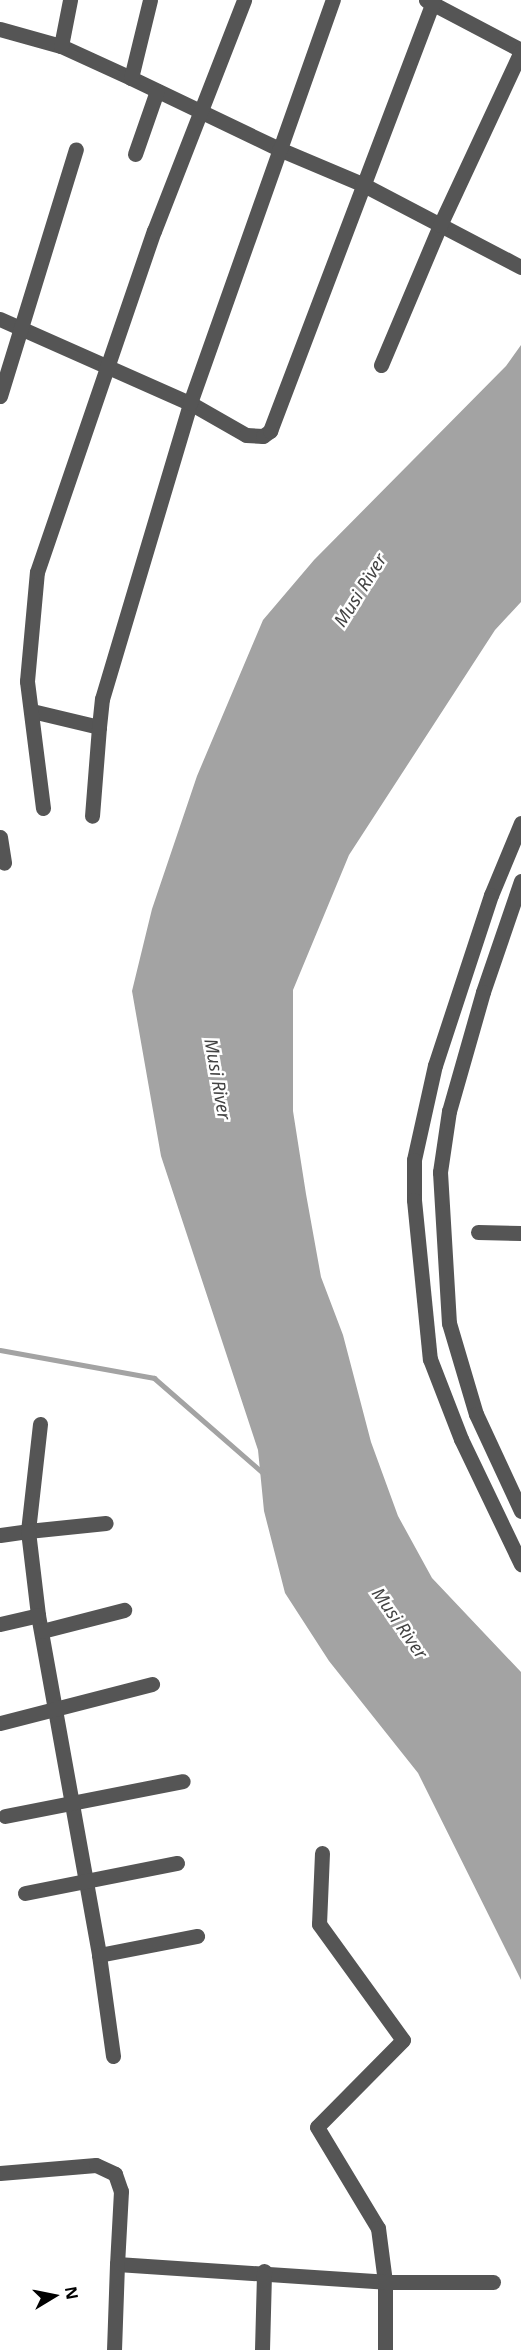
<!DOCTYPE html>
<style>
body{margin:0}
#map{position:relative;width:521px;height:2350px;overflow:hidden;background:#fff;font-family:"Noto Sans",sans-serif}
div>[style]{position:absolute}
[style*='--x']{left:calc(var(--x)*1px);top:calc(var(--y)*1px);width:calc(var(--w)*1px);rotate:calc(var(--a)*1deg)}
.water>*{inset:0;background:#a3a3a3}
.stream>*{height:5px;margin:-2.5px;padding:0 2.5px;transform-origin:2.5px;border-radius:2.5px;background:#a3a3a3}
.minor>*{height:15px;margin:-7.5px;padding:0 7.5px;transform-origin:7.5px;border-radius:7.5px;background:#555}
span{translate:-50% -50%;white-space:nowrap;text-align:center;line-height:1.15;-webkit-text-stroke:5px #fff;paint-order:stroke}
.water-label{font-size:18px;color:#444;font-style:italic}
.north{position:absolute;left:24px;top:2266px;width:60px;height:60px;-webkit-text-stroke:4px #fff;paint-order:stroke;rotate:80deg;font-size:16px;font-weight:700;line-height:24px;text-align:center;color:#000}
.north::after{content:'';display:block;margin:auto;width:21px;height:27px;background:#000;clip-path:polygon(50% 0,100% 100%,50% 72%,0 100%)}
</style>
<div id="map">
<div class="water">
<i style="clip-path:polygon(521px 345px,521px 602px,495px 630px,349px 855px,293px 990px,293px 1111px,306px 1194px,321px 1277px,343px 1335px,371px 1442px,398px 1516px,432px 1578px,521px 1672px,521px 1980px,418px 1773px,329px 1661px,285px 1593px,264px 1511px,258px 1450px,161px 1156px,132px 991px,152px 909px,197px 776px,263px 620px,314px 560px,506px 366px)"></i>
</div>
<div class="stream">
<i style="--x:0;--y:1350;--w:157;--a:10.3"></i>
<i style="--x:154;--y:1378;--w:147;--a:41.1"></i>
</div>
<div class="minor">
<i style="--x:426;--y:0;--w:107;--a:27.8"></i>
<i style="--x:0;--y:29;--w:63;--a:15.6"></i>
<i style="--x:61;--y:46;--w:77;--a:24.6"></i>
<i style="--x:131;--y:78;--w:164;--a:25.6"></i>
<i style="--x:279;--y:149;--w:90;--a:22.9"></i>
<i style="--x:362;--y:184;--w:179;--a:27.6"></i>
<i style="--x:61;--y:46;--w:47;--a:-78.9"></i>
<i style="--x:131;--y:78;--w:80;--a:-76.3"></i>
<i style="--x:135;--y:154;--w:67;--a:-70.8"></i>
<i style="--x:0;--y:319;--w:208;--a:23.9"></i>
<i style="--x:190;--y:403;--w:64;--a:29.7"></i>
<i style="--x:246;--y:435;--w:17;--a:3"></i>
<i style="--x:263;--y:436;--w:9;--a:-36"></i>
<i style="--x:270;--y:431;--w:461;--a:-69.2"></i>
<i style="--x:381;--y:365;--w:152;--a:-67.1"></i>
<i style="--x:440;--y:225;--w:192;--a:-65"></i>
<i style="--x:0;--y:396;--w:258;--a:-72.9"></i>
<i style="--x:32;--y:711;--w:69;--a:13.4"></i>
<i style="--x:99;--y:727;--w:89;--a:94.5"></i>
<i style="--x:99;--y:727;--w:28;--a:-84"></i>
<i style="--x:102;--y:699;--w:309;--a:-73.4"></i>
<i style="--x:190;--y:403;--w:428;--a:-70.5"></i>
<i style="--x:43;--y:808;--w:128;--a:-97.2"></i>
<i style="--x:27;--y:681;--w:109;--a:-84.8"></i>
<i style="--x:37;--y:572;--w:361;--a:-71.1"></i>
<i style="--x:154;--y:231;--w:248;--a:-68.7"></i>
<i style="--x:521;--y:823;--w:78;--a:112.6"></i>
<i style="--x:491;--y:895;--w:179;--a:108.2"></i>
<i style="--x:435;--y:1065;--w:97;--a:102.5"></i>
<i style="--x:414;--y:1160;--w:40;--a:90"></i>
<i style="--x:414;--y:1200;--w:160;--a:84.3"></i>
<i style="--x:430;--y:1359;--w:86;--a:68.8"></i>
<i style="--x:461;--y:1439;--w:139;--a:64.4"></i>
<i style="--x:0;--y:837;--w:26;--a:81"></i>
<i style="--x:521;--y:881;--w:117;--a:108.9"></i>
<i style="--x:483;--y:992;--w:124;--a:105.9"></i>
<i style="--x:449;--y:1111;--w:62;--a:98.4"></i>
<i style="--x:440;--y:1172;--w:151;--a:86.6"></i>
<i style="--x:449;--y:1323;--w:95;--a:73.5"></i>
<i style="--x:476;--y:1414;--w:107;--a:65.1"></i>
<i style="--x:478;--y:1232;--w:43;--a:1.3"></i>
<i style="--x:40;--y:1424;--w:108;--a:96.4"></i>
<i style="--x:28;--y:1531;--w:78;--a:-5.9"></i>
<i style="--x:0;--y:1535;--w:28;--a:-8"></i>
<i style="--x:28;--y:1531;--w:85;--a:83.2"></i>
<i style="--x:38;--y:1615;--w:345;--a:79.8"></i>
<i style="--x:99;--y:1955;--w:102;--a:82.1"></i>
<i style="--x:0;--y:1624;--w:39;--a:-13"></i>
<i style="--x:42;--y:1631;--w:85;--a:-14.4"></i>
<i style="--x:0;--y:1723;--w:157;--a:-14.4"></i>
<i style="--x:5;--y:1816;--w:181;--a:-11.1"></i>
<i style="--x:322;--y:1853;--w:71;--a:92.4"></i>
<i style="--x:319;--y:1924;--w:143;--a:54.1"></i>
<i style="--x:403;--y:2040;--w:122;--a:134.7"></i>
<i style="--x:317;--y:2127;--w:118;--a:58.9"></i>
<i style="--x:378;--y:2228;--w:54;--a:82.6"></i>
<i style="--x:385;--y:2282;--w:68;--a:90"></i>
<i style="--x:25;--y:1893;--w:155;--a:-11.2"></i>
<i style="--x:99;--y:1955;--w:100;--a:-11"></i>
<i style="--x:0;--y:2173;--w:96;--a:-4.8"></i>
<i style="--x:96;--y:2165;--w:21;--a:25"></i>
<i style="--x:115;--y:2174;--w:18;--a:71"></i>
<i style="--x:121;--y:2191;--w:73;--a:93.1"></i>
<i style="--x:117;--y:2264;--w:269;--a:3.8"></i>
<i style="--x:385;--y:2282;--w:108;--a:0"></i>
<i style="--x:114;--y:2350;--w:86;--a:-88"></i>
<i style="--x:262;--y:2350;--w:79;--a:-88.5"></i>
</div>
<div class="water-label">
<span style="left:360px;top:590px;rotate:-58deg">Musi River</span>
<span style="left:218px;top:1079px;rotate:80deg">Musi River</span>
<span style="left:400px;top:1623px;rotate:55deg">Musi River</span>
</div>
<div class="north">N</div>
</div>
